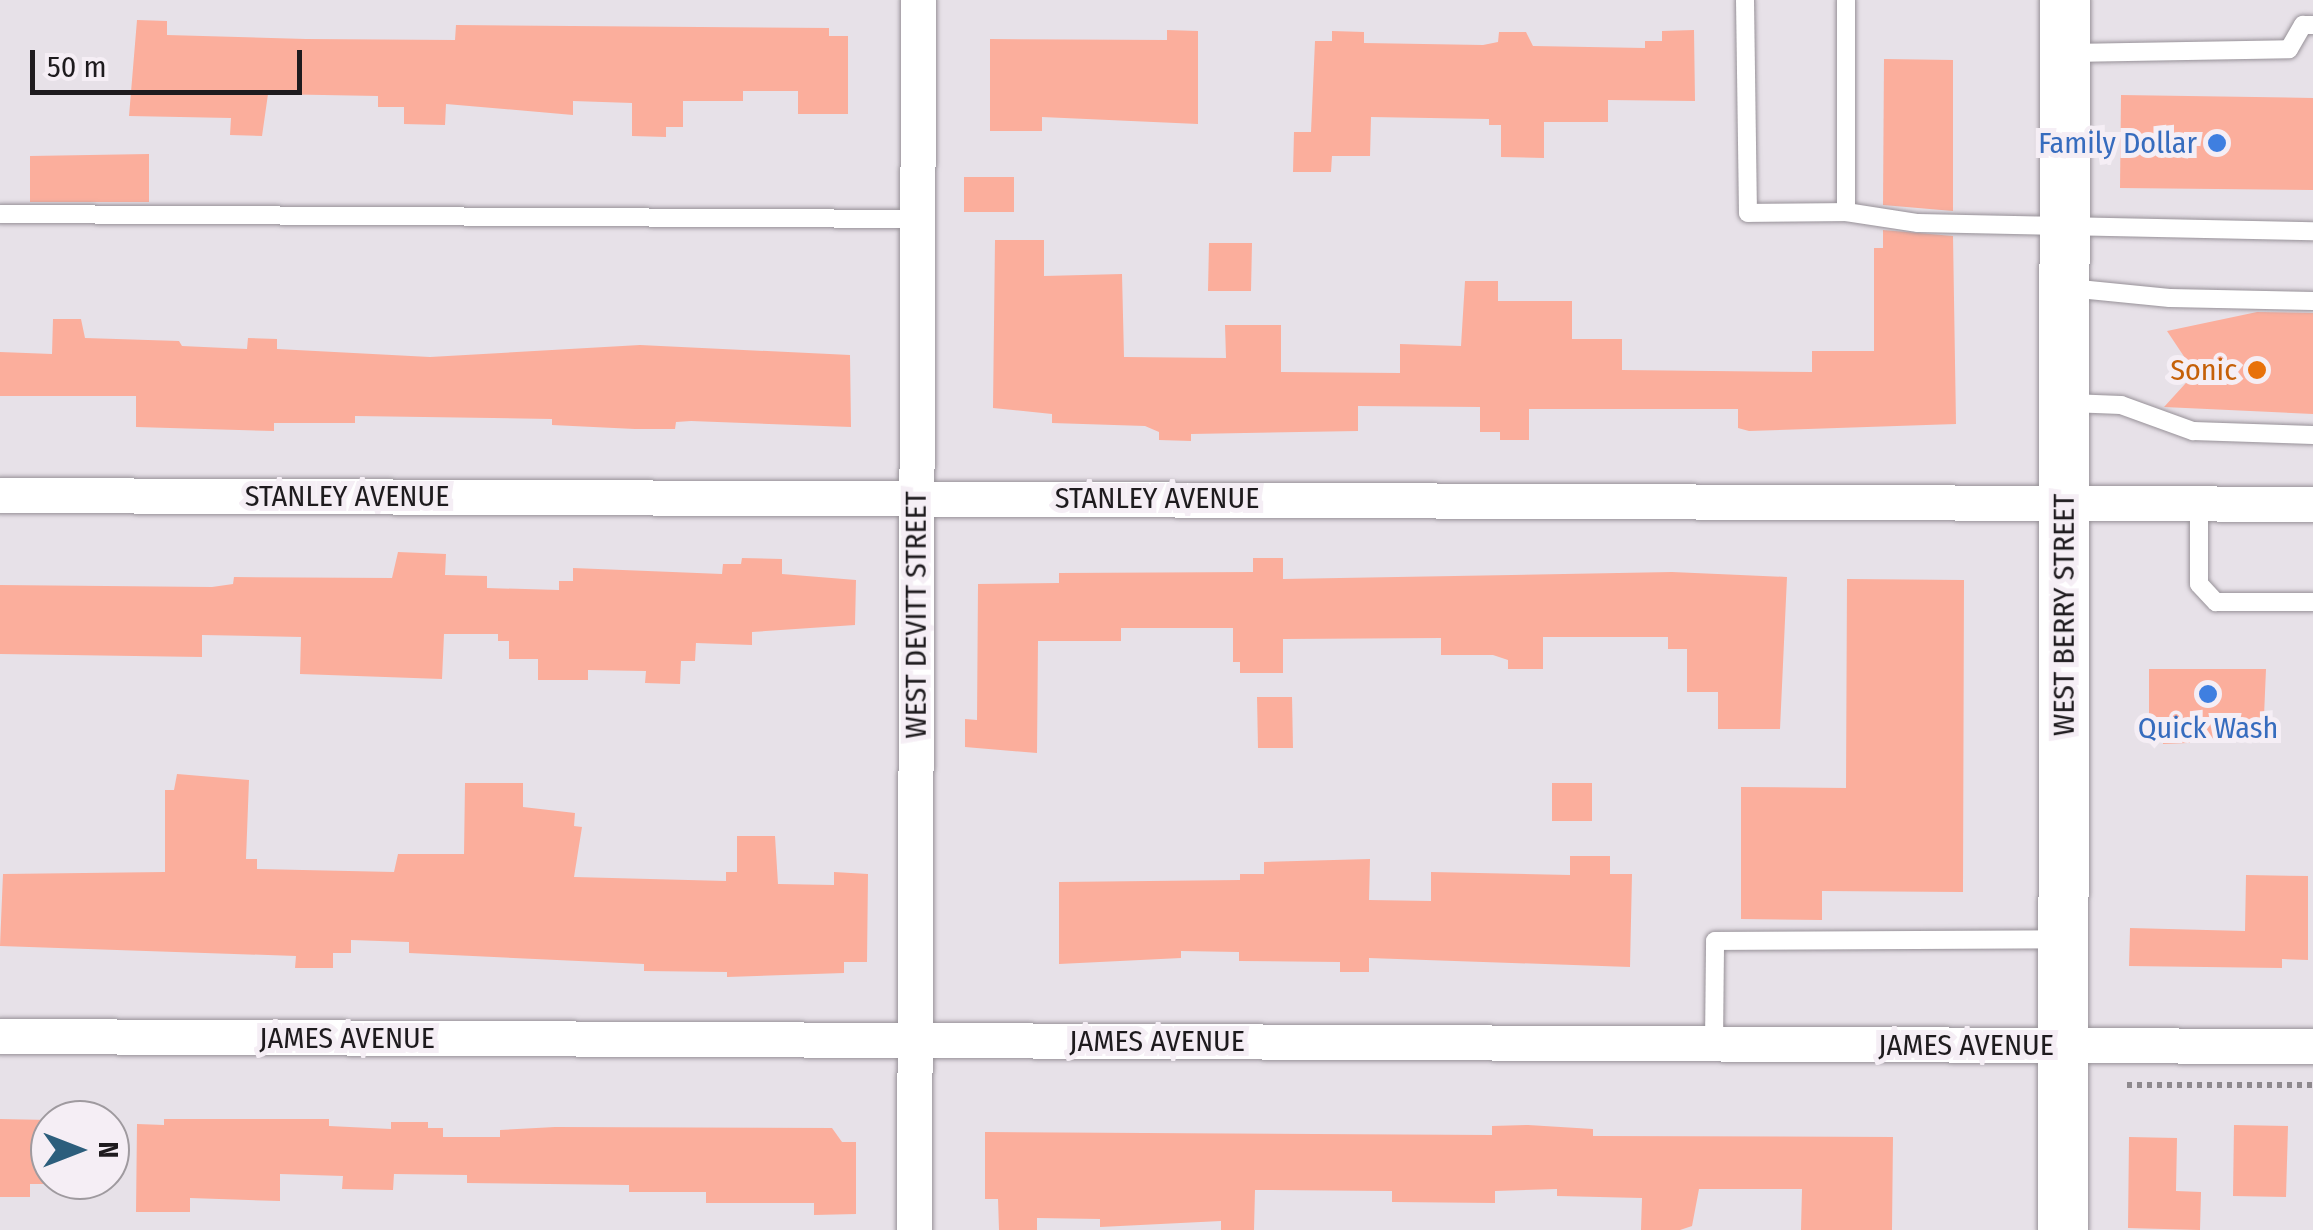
<!DOCTYPE html>
<style>
body{margin:0}
#map{position:relative;width:2313px;height:1230px;overflow:hidden;background:#e7e1e8;font-family:"Fira Sans Condensed",sans-serif}
div>[style]{position:absolute}
[style*='--x']{left:calc(var(--x)*1px);top:calc(var(--y)*1px);width:calc(var(--w)*1px);rotate:calc(var(--a)*1deg)}
.building>*{inset:0;background:#fbae9c}
.path>*{height:6px;margin-top:-3px;transform-origin:0;background:repeating-linear-gradient(90deg,#8e898e 0 5px,transparent 0 10px)}
.roads{filter:drop-shadow(0 0 2px #979198) drop-shadow(0 0 2px #979198)}
.service>*{height:18px;margin:-9px;padding:0 9px;transform-origin:9px;border-radius:9px;background:#fff}
.minor>*{height:35px;margin:-17.5px;padding:0 17.5px;transform-origin:17.5px;border-radius:17.5px;background:#fff}
.secondary>*{height:50px;margin:-25px;padding:0 25px;transform-origin:25px;border-radius:25px;background:#fff}
.dots>*{width:28px;height:28px;translate:-50% -50%;box-sizing:border-box;border:5px solid #f5eef5;border-radius:50%}
span{translate:-50% -50%;white-space:nowrap;text-align:center;line-height:1.15;-webkit-text-stroke:10px #f5eef5;paint-order:stroke}
.shop-label{font-size:30px;color:#366cbe}
.right{translate:-100% -50%;text-align:right}
.food-label{font-size:30px;color:#c56008}
.street-label{font-size:30px;color:#1e1b1e}
.north{position:absolute;left:30px;top:1100px;width:100px;height:100px;box-sizing:border-box;background:#f5eef5;border:2px solid #9f9a9f;border-radius:50%;rotate:90deg;font-size:28px;font-weight:700;line-height:40px;text-align:center;color:#1e1b1e}
.north::after{content:'';display:block;margin:auto;width:35px;height:45px;background:#2c5e7c;clip-path:polygon(50% 0,100% 100%,50% 72%,0 100%)}
.scale{position:absolute;left:30px;top:50px;width:272px;height:45px;box-sizing:border-box;border:5px solid #1e1b1e;border-top:0;padding-left:12px;font-size:30px;line-height:35px;white-space:nowrap;color:#1e1b1e;-webkit-text-stroke:8px #f5eef5;paint-order:stroke}
</style>
<div id="map">
<div class="building">
<i style="clip-path:polygon(137px 20px,167px 21px,167px 35px,306px 39px,455px 40px,456px 25px,829px 28px,829px 36px,848px 36px,848px 114px,798px 114px,798px 91px,743px 91px,743px 101px,683px 101px,683px 127px,666px 127px,666px 137px,632px 136px,632px 103px,573px 101px,573px 115px,446px 104px,445px 125px,404px 124px,404px 107px,378px 107px,378px 96px,268px 94px,262px 136px,230px 135px,231px 118px,129px 116px)"></i>
<i style="clip-path:polygon(1167px 30px,1198px 31px,1198px 124px,1042px 117px,1042px 131px,990px 131px,990px 39px,1167px 40px)"></i>
<i style="clip-path:polygon(1694px 30px,1695px 101px,1608px 100px,1608px 122px,1544px 122px,1544px 158px,1501px 157px,1501px 125px,1489px 125px,1489px 119px,1371px 117px,1370px 156px,1332px 156px,1331px 172px,1293px 172px,1294px 132px,1311px 132px,1315px 41px,1332px 41px,1332px 31px,1364px 32px,1364px 43px,1483px 45px,1498px 42px,1499px 32px,1526px 32px,1533px 46px,1645px 48px,1645px 41px,1662px 41px,1662px 31px)"></i>
<i style="clip-path:polygon(1884px 59px,1953px 60px,1953px 211px,1883px 205px)"></i>
<i style="clip-path:polygon(2121px 95px,2313px 98px,2313px 190px,2120px 188px)"></i>
<i style="clip-path:polygon(149px 154px,149px 202px,30px 202px,30px 156px)"></i>
<i style="clip-path:polygon(964px 177px,1014px 177px,1014px 212px,964px 212px)"></i>
<i style="clip-path:polygon(1883px 230px,1953px 236px,1956px 424px,1749px 431px,1738px 428px,1738px 409px,1529px 409px,1529px 440px,1500px 440px,1500px 432px,1480px 432px,1480px 407px,1358px 406px,1358px 431px,1191px 434px,1191px 441px,1159px 440px,1159px 432px,1145px 426px,1052px 423px,1052px 414px,993px 408px,995px 240px,1044px 240px,1044px 276px,1122px 274px,1124px 357px,1226px 358px,1225px 325px,1281px 325px,1281px 372px,1400px 373px,1400px 344px,1461px 346px,1465px 281px,1498px 281px,1498px 301px,1572px 301px,1572px 339px,1622px 339px,1622px 370px,1812px 372px,1812px 351px,1874px 351px,1874px 248px,1883px 248px)"></i>
<i style="clip-path:polygon(1209px 243px,1252px 243px,1251px 291px,1208px 291px)"></i>
<i style="clip-path:polygon(2257px 312px,2313px 313px,2313px 414px,2164px 407px,2195px 373px,2167px 331px)"></i>
<i style="clip-path:polygon(53px 319px,81px 319px,85px 338px,179px 341px,182px 346px,247px 349px,248px 338px,277px 339px,277px 349px,430px 357px,640px 345px,850px 355px,851px 427px,691px 421px,676px 422px,675px 429px,635px 429px,552px 425px,552px 419px,355px 416px,355px 423px,274px 423px,274px 431px,136px 427px,136px 396px,0 396px,0 352px,52px 354px)"></i>
<i style="clip-path:polygon(398px 552px,446px 554px,445px 575px,487px 576px,487px 588px,559px 590px,559px 581px,573px 581px,573px 568px,722px 574px,723px 564px,741px 564px,742px 558px,782px 559px,782px 574px,856px 580px,855px 625px,752px 632px,752px 645px,696px 643px,695px 661px,681px 661px,680px 684px,645px 683px,646px 671px,588px 670px,588px 680px,538px 680px,538px 659px,509px 659px,509px 641px,498px 641px,498px 634px,444px 634px,442px 679px,300px 674px,301px 637px,202px 635px,202px 657px,0 654px,0 585px,212px 587px,233px 584px,234px 577px,392px 578px)"></i>
<i style="clip-path:polygon(1253px 558px,1283px 558px,1283px 579px,1672px 572px,1787px 577px,1780px 729px,1718px 729px,1718px 692px,1687px 692px,1687px 649px,1668px 649px,1668px 637px,1543px 637px,1543px 669px,1508px 669px,1508px 660px,1493px 655px,1441px 655px,1441px 638px,1283px 639px,1283px 673px,1240px 673px,1240px 662px,1233px 662px,1233px 628px,1121px 628px,1121px 641px,1038px 641px,1037px 753px,965px 747px,965px 719px,977px 720px,978px 584px,1059px 583px,1059px 573px,1253px 572px)"></i>
<i style="clip-path:polygon(1847px 579px,1964px 580px,1963px 892px,1822px 891px,1822px 920px,1741px 919px,1741px 787px,1846px 788px)"></i>
<i style="clip-path:polygon(2149px 669px,2266px 669px,2263px 740px,2163px 744px,2163px 738px,2149px 738px)"></i>
<i style="clip-path:polygon(1257px 697px,1292px 697px,1293px 748px,1258px 748px)"></i>
<i style="clip-path:polygon(177px 774px,249px 780px,246px 859px,257px 859px,257px 869px,394px 872px,398px 854px,464px 854px,465px 783px,523px 783px,523px 807px,575px 813px,574px 826px,582px 827px,574px 877px,726px 881px,726px 872px,737px 872px,737px 836px,775px 836px,778px 884px,834px 885px,834px 872px,868px 874px,867px 962px,844px 962px,844px 973px,727px 977px,727px 972px,644px 971px,644px 964px,409px 953px,409px 942px,351px 940px,351px 953px,333px 953px,333px 968px,295px 968px,296px 956px,0 946px,3px 874px,165px 872px,165px 790px,174px 790px)"></i>
<i style="clip-path:polygon(1552px 783px,1592px 783px,1592px 821px,1552px 821px)"></i>
<i style="clip-path:polygon(1570px 856px,1610px 856px,1610px 874px,1632px 874px,1630px 967px,1369px 958px,1369px 972px,1340px 972px,1340px 962px,1239px 961px,1239px 952px,1181px 951px,1181px 958px,1059px 964px,1059px 882px,1240px 880px,1240px 874px,1264px 874px,1264px 862px,1370px 859px,1369px 900px,1431px 901px,1431px 872px,1570px 875px)"></i>
<i style="clip-path:polygon(2246px 875px,2308px 876px,2308px 960px,2282px 959px,2282px 968px,2129px 966px,2130px 928px,2245px 931px)"></i>
<i style="clip-path:polygon(0 1119px,50px 1120px,50px 1184px,30px 1184px,30px 1197px,0 1197px)"></i>
<i style="clip-path:polygon(164px 1119px,329px 1119px,329px 1126px,391px 1129px,391px 1122px,428px 1122px,428px 1128px,443px 1128px,443px 1137px,500px 1137px,500px 1130px,555px 1127px,832px 1128px,842px 1142px,856px 1142px,856px 1214px,814px 1215px,814px 1203px,706px 1203px,706px 1192px,629px 1192px,629px 1185px,467px 1183px,467px 1175px,394px 1174px,393px 1190px,342px 1189px,343px 1176px,280px 1174px,280px 1201px,190px 1198px,190px 1212px,136px 1212px,137px 1124px,164px 1125px)"></i>
<i style="clip-path:polygon(1528px 1125px,1593px 1129px,1593px 1136px,1893px 1137px,1892px 1230px,1801px 1230px,1802px 1189px,1699px 1189px,1692px 1226px,1680px 1230px,1641px 1230px,1642px 1198px,1557px 1196px,1557px 1189px,1495px 1191px,1495px 1203px,1392px 1202px,1392px 1191px,1255px 1190px,1254px 1230px,1221px 1230px,1221px 1221px,1100px 1227px,1100px 1219px,1037px 1218px,1037px 1230px,999px 1230px,998px 1199px,985px 1199px,985px 1132px,1492px 1135px,1492px 1126px)"></i>
<i style="clip-path:polygon(2234px 1125px,2288px 1126px,2286px 1197px,2233px 1196px)"></i>
<i style="clip-path:polygon(2129px 1137px,2177px 1138px,2176px 1191px,2201px 1192px,2200px 1230px,2128px 1228px)"></i>
</div>
<div class="path">
<i style="--x:2127;--y:1085;--w:186;--a:0"></i>
</div>
<div class="roads">
<div class="service">
<i style="--x:1745;--y:0;--w:213;--a:89.2"></i>
<i style="--x:1748;--y:213;--w:98;--a:-0.6"></i>
<i style="--x:1846;--y:212;--w:212;--a:-90"></i>
<i style="--x:2070;--y:53;--w:219;--a:-1"></i>
<i style="--x:2289;--y:49;--w:28;--a:-60"></i>
<i style="--x:2303;--y:25;--w:10;--a:0"></i>
<i style="--x:1846;--y:212;--w:73;--a:8.7"></i>
<i style="--x:1918;--y:223;--w:395;--a:1.2"></i>
<i style="--x:0;--y:214;--w:917;--a:0.31"></i>
<i style="--x:2069;--y:288;--w:101;--a:5.7"></i>
<i style="--x:2170;--y:298;--w:143;--a:1.2"></i>
<i style="--x:2070;--y:403;--w:51;--a:2.2"></i>
<i style="--x:2121;--y:405;--w:77;--a:19.9"></i>
<i style="--x:2193;--y:431;--w:120;--a:1.9"></i>
<i style="--x:2199;--y:502;--w:82;--a:90"></i>
<i style="--x:2199;--y:584;--w:25;--a:47"></i>
<i style="--x:2216;--y:602;--w:97;--a:0"></i>
<i style="--x:1714;--y:1043;--w:102;--a:-89.4"></i>
<i style="--x:1715;--y:941;--w:347;--a:-0.3"></i>
</div>
<div class="minor">
<i style="--x:0;--y:495;--w:2313;--a:0.22"></i>
<i style="--x:0;--y:1036;--w:2313;--a:0.25"></i>
<i style="--x:914;--y:1230;--w:1230;--a:-89.81"></i>
</div>
<div class="secondary">
<i style="--x:2063;--y:1230;--w:1230;--a:-89.91"></i>
</div>
</div>
<div class="dots">
<i style="left:2217px;top:143px;background:#3f7fe0"></i>
<i style="left:2257px;top:370px;background:#e8710a"></i>
<i style="left:2208px;top:694px;background:#3f7fe0"></i>
</div>
<div class="shop-label">
<span class="right" style="left:2197px;top:143px">Family Dollar</span>
<span style="left:2208px;top:728px">Quick Wash</span>
</div>
<div class="food-label">
<span class="right" style="left:2237px;top:370px">Sonic</span>
</div>
<div class="street-label">
<span style="left:347px;top:496px">STANLEY AVENUE</span>
<span style="left:1157px;top:498px">STANLEY AVENUE</span>
<span style="left:916px;top:615px;rotate:-90deg">WEST DEVITT STREET</span>
<span style="left:2064px;top:615px;rotate:-90deg">WEST BERRY STREET</span>
<span style="left:347px;top:1038px">JAMES AVENUE</span>
<span style="left:1157px;top:1041px">JAMES AVENUE</span>
<span style="left:1966px;top:1045px">JAMES AVENUE</span>
</div>
<div class="north">N</div>
<div class="scale">50 m</div>
</div>
